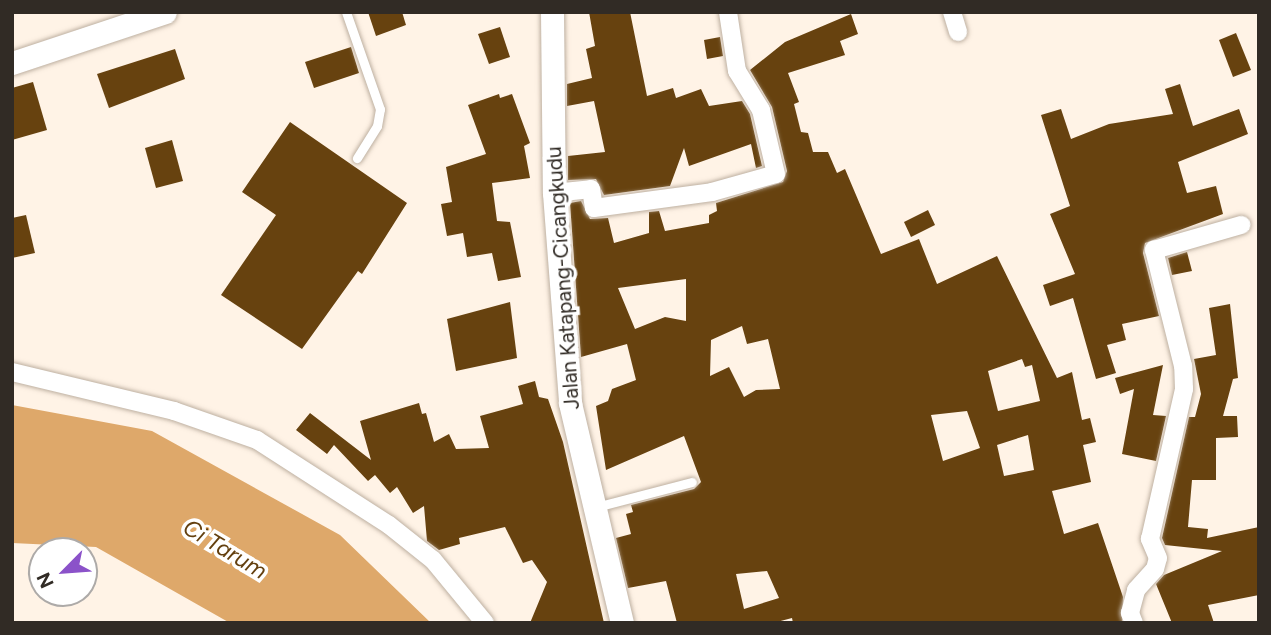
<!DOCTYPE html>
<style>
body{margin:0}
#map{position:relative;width:1271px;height:635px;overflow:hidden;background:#fff3e6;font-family:Figtree,sans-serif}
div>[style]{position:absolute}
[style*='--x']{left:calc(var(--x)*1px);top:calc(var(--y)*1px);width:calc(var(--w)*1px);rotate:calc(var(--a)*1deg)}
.water>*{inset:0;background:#dea86a}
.building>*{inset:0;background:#67420f}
.roads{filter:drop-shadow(0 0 2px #beb0a1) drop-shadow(0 0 2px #beb0a1)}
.service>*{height:9px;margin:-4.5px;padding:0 4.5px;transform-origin:4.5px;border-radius:4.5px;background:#fff}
.minor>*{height:18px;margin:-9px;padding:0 9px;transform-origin:9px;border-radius:9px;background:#fff}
.tertiary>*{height:23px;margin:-11.5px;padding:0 11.5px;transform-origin:11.5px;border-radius:11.5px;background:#fff}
span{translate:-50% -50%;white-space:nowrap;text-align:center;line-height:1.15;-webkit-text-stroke:7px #fff;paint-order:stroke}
.street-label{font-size:21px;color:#312b25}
.water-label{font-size:23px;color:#644010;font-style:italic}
.frame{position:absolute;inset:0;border:14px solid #312b25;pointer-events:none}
.north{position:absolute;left:28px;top:537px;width:70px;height:70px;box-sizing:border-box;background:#fff;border:2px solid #adaaa8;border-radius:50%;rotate:245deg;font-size:19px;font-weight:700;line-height:28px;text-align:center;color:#312b25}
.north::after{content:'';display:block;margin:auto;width:24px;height:32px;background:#8b52c9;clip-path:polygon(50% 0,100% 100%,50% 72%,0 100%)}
</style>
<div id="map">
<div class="water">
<i style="clip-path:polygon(12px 405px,152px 431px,340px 535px,431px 623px,230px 623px,96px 547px,12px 543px)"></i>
</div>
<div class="building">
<i style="clip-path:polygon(368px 12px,402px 12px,406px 25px,376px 36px)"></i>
<i style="clip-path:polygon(589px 12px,630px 12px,647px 96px,673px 88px,676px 98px,701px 89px,709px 106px,742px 101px,750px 114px,762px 166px,756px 168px,751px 144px,689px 166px,684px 148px,670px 186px,604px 195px,596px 179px,568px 180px,568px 156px,605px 152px,594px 101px,567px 106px,567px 84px,592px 78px,586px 49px,595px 46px)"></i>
<i style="clip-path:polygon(evenodd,851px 14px,858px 34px,840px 41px,845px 55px,788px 73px,799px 102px,794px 104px,801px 132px,808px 133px,813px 152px,828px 152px,837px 173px,845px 169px,881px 254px,919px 239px,937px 284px,997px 256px,1057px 378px,1072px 372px,1082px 420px,1090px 418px,1096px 442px,1083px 445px,1091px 482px,1052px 491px,1064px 534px,1098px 523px,1123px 597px,1122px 623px,793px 623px,792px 618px,773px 623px,677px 623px,666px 581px,628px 588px,616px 538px,631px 534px,626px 514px,633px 512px,631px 505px,694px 489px,701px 482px,684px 436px,606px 470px,596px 406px,608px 401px,612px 389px,636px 380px,627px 344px,581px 357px,570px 203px,581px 201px,590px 219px,608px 218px,614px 243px,649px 233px,649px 212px,659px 211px,665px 231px,709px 223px,709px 215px,717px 211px,716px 203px,783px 182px,787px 171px,772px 107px,750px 70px,785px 42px,851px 14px,686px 279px,686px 321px,665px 317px,635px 329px,618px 288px,686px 279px,851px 14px,742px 326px,747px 344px,768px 339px,780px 389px,756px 390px,744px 397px,729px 367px,710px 376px,711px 340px,742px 326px,851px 14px,1022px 359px,1025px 367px,1032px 365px,1040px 401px,998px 411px,988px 371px,1022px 359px,851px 14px,967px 411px,980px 448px,943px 461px,931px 415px,967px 411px,851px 14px,1028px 435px,1034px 470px,1004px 476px,997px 445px,1028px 435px,851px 14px,767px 571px,779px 598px,744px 609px,736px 574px,767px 571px)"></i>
<i style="clip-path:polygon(500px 27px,510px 57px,489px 64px,478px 34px)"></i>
<i style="clip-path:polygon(1236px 33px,1251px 70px,1233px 77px,1219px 40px)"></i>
<i style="clip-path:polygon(720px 37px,723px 56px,707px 59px,704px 40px)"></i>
<i style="clip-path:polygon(351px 47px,359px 73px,314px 88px,305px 62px)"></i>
<i style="clip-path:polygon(175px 49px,185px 79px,109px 108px,97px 74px)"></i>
<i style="clip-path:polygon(33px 82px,47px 130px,12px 140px,12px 88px)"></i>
<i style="clip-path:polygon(1180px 84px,1193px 126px,1239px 109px,1248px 134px,1178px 162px,1187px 193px,1216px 186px,1223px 214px,1145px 243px,1143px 253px,1159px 316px,1122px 324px,1126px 340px,1107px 345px,1116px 373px,1096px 379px,1073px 298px,1050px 306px,1043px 285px,1075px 274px,1050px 214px,1070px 206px,1041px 115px,1061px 109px,1071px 139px,1109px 124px,1173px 114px,1165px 89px)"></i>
<i style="clip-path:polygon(499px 94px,500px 98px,512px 94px,530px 143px,524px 146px,530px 178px,492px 183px,497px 221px,510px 222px,521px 277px,498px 281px,492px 253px,467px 257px,463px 233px,447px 236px,441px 204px,452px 202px,446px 167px,486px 154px,468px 105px)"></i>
<i style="clip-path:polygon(290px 122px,407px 203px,362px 274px,358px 271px,302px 349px,221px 295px,276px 215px,242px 192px)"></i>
<i style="clip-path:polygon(172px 140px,183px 181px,156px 188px,145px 148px)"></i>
<i style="clip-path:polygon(928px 210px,935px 225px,911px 237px,904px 222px)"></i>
<i style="clip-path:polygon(26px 215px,35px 253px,12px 258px,12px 218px)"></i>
<i style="clip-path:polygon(1187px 252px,1192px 271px,1172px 275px,1168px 258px)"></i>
<i style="clip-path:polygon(510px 302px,517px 358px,456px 371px,447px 319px)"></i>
<i style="clip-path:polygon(1230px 304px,1238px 378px,1233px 379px,1223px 416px,1237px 416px,1238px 437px,1216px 438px,1216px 480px,1192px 480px,1188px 527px,1208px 529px,1207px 538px,1259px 527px,1259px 595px,1208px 605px,1214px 623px,1172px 623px,1156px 584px,1164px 575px,1222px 551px,1165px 545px,1162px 538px,1189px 417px,1195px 417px,1201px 394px,1194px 359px,1216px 355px,1209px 308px)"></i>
<i style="clip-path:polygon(1163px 365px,1153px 415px,1166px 416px,1156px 461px,1122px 454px,1134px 389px,1120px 394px,1115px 378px)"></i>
<i style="clip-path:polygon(535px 381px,539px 397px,548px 399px,563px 442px,604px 623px,530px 623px,547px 582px,532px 560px,523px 563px,505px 527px,459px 538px,460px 544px,439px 550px,427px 541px,424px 506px,413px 513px,397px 487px,390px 493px,375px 475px,368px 481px,334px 445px,327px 454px,296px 430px,310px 413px,371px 460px,360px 421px,419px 403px,422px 414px,426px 413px,434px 442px,449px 434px,456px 449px,489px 448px,480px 416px,523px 404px,518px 386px)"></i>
</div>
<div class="roads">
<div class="service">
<i style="--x:346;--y:12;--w:103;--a:70.7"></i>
<i style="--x:380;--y:109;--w:17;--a:100"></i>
<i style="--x:377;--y:126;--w:38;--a:122"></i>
<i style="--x:596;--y:507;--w:99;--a:-14.6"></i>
</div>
<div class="minor">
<i style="--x:952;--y:12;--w:21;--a:73"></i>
<i style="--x:554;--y:193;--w:37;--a:-6"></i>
<i style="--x:591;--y:189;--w:19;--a:81"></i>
<i style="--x:594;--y:208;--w:119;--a:-7.7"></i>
<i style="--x:712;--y:192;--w:66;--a:-15.7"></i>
<i style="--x:776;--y:174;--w:66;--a:-103.2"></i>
<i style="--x:761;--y:110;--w:46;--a:-121.6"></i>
<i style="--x:737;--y:71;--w:60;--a:-98.7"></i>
<i style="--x:12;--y:372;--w:167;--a:13.5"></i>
<i style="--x:174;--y:411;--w:88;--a:19.3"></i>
<i style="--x:257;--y:440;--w:157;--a:32.8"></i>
<i style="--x:389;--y:525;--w:56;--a:38.5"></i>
<i style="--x:433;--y:560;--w:82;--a:50.5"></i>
<i style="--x:1134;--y:623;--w:11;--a:-112"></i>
<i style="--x:1130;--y:613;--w:24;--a:-75"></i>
<i style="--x:1136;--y:590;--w:28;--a:-48"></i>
<i style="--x:1155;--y:569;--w:11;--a:-75"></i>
<i style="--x:1158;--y:558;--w:21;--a:-113"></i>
<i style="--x:1150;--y:539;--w:154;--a:-77.2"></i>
<i style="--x:1184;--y:389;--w:23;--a:-92"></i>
<i style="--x:1183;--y:366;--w:120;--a:-104"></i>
<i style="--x:1154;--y:250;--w:91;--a:-16"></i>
</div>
<div class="tertiary">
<i style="--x:552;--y:12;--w:181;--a:89.4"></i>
<i style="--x:554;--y:193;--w:211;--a:85.6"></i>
<i style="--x:570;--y:403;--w:226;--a:76.7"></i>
<i style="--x:12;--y:63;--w:161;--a:-18.4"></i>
</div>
</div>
<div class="street-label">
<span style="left:563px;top:278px;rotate:-94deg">Jalan Katapang-Cicangkudu</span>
</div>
<div class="water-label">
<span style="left:225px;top:549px;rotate:31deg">Ci Tarum</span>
</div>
<div class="frame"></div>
<div class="north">N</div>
</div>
